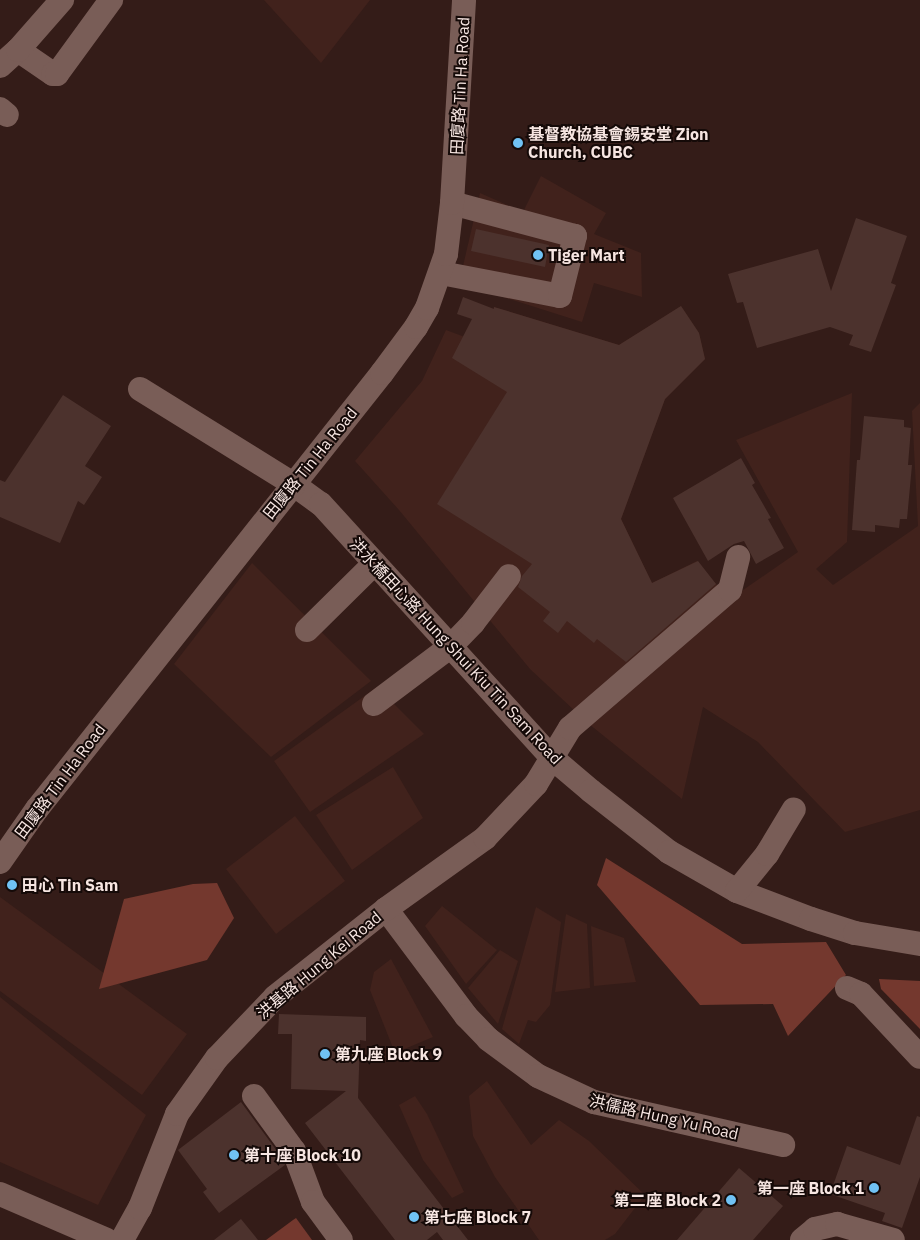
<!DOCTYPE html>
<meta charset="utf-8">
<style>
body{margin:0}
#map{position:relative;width:920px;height:1240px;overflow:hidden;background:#341c18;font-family:"IBM Plex Sans","Noto Sans SC",sans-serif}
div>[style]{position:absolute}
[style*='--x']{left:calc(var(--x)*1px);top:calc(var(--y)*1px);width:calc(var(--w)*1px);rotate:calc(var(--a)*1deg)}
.built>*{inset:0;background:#41221c}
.green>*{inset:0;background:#74382e}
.building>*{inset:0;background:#4c322d}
.minor>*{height:24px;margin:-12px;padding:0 12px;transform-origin:12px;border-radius:12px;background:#795d57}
.dots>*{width:14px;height:14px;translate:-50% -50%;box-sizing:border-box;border:2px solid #150a08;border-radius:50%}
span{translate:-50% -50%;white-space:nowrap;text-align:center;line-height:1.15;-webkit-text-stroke:4px #150a08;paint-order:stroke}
.street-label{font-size:16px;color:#f6e5e1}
.poi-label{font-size:16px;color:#f6e5e1;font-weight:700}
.left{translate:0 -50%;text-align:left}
.right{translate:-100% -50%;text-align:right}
</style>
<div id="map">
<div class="built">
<i style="clip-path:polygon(264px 0,370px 0,321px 63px)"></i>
<i style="clip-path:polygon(541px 176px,606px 213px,594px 234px,641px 253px,642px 297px,594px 283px,582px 322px,459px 283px,480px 193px,523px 212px)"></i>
<i style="clip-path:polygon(681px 306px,699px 333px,705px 359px,665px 399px,621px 519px,652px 583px,697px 561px,721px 590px,575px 711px,530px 669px,399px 510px,355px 461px,422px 381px,446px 330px,481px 343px,494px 307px,619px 345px)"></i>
<i style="clip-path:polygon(852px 393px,847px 542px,816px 569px,833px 585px,918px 526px,912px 411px,920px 403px,920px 810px,845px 832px,758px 742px,703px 707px,682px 799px,584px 720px,730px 599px,798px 552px,736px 440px)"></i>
<i style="clip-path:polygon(252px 563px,371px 681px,271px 757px,174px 664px)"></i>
<i style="clip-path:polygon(377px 687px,424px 734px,310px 812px,274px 761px)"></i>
<i style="clip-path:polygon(393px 767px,423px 818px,352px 870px,316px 815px)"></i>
<i style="clip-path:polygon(295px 816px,345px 881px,276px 934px,226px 869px)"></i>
<i style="clip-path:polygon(0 897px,187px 1034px,142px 1095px,0 991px)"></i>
<i style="clip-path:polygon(442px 906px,497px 950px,466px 984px,425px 926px)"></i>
<i style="clip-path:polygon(536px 907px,561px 922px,550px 1005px,536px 1022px,528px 1020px,519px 1044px,502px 1029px)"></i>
<i style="clip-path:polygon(566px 914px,587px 924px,590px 988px,555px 992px)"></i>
<i style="clip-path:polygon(591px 926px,624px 938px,636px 982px,594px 986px)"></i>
<i style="clip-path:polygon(500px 950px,518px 961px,498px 1024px,468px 988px)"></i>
<i style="clip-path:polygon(391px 959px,433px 1037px,395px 1053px,370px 990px,374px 972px)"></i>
<i style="clip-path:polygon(0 997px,146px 1115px,98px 1205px,0 1162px)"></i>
<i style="clip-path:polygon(487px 1081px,531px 1145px,559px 1120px,589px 1141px,645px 1195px,615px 1234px,605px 1240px,539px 1240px,495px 1177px,473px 1136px,469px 1096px)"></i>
<i style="clip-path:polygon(415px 1096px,427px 1114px,464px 1192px,452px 1198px,423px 1160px,399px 1105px)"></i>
</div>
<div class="green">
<i style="clip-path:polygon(606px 858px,742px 944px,826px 942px,846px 975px,788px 1036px,773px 1004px,700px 1005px,597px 885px)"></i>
<i style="clip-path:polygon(217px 883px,234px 918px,207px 960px,99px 989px,124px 899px,193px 884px)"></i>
<i style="clip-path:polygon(879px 979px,920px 981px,920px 1029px,881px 989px)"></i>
<i style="clip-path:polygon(296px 1218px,312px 1240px,266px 1240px,293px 1220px)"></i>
</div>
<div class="building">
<i style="clip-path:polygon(856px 218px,907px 236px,891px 283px,896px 285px,871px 352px,849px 345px,853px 335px,830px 327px,757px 348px,743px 302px,737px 303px,728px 274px,818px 249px,831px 291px)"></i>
<i style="clip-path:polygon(476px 229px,549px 245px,545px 267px,471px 251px)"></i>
<i style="clip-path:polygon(463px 297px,494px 309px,494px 307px,619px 345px,681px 306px,699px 333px,705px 359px,665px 399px,621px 519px,652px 583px,698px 561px,716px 584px,626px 662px,597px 639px,594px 643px,567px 621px,558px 633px,543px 621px,550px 612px,518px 587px,522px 576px,532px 564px,437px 504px,507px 392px,452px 358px,472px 319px,457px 314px)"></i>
<i style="clip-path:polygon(63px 395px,111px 426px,85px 466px,102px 477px,84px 505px,78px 501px,60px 543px,0 517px,0 480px,5px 482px)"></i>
<i style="clip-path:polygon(864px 416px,904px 420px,904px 427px,911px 428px,908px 465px,912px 465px,907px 519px,900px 519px,899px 528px,875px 525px,875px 532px,852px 530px,857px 460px,860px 460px)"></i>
<i style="clip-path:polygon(741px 458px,755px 483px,752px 485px,771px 518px,768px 519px,784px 548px,756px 564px,744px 541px,734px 544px,708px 561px,673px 498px)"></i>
<i style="clip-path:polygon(279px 1014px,366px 1017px,366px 1041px,360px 1040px,358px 1098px,468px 1240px,443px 1240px,437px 1232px,427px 1240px,395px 1240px,305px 1123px,346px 1091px,291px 1089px,292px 1034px,278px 1034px)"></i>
<i style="clip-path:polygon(241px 1102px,282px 1158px,285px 1165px,219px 1213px,203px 1192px,207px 1189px,178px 1150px)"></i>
<i style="clip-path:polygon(917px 1116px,920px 1117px,920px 1177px,902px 1228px,882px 1221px,885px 1213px,830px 1194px,847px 1146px,900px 1165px)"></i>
<i style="clip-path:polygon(739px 1168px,783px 1206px,753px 1240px,677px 1240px)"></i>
<i style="clip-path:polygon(241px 1219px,258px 1240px,214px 1240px)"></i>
</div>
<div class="minor">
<i style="--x:18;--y:50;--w:42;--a:34.4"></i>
<i style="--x:53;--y:74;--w:4;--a:0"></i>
<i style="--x:57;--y:74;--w:92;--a:-53.9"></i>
<i style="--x:0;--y:66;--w:24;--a:-42"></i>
<i style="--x:18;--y:50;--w:67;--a:-48.7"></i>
<i style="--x:0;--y:109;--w:9;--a:41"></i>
<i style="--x:441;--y:273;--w:121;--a:10.9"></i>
<i style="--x:560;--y:296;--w:62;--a:-76"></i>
<i style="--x:575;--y:236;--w:127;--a:-165"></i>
<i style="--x:140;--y:389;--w:180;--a:31.8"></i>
<i style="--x:293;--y:484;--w:34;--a:36"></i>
<i style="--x:321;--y:504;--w:342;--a:47.7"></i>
<i style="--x:551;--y:757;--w:52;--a:40.4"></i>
<i style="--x:591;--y:791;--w:99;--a:38"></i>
<i style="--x:669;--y:852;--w:78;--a:29.8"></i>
<i style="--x:737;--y:891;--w:79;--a:20.7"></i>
<i style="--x:811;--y:919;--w:46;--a:17.7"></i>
<i style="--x:855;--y:933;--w:66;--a:9.6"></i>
<i style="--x:307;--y:630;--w:95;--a:-44.6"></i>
<i style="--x:374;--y:704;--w:95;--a:-36.9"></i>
<i style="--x:450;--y:647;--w:33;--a:-46"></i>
<i style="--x:473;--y:623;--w:59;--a:-52.5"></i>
<i style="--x:0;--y:862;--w:65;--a:-55.1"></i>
<i style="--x:37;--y:809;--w:556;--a:-51.65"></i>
<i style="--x:382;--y:373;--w:57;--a:-53.5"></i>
<i style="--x:416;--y:327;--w:22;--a:-60"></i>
<i style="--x:427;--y:308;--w:57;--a:-70.6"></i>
<i style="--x:446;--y:254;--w:51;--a:-83.3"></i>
<i style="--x:452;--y:203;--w:203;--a:-86.6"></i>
<i style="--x:737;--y:891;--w:48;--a:-51"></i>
<i style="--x:767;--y:854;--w:52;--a:-59"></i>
<i style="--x:386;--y:909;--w:134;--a:53.2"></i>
<i style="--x:466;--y:1016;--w:32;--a:46"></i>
<i style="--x:488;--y:1039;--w:62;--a:36.5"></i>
<i style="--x:538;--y:1076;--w:62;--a:24.9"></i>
<i style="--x:594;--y:1102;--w:194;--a:12.8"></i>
<i style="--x:847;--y:988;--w:15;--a:23"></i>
<i style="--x:861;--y:994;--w:86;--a:46.9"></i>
<i style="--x:254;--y:1096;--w:68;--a:54"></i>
<i style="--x:294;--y:1151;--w:54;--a:69.6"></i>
<i style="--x:313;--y:1202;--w:47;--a:53.6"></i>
<i style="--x:0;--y:1194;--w:116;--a:23.3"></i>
<i style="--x:122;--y:1240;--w:37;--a:-61"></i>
<i style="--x:140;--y:1208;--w:101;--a:-68.5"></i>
<i style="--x:177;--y:1114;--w:69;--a:-54.5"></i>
<i style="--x:217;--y:1058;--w:84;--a:-46.4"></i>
<i style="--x:275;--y:997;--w:142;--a:-38.4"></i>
<i style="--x:386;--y:909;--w:122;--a:-35.6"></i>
<i style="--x:485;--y:838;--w:74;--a:-46.6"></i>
<i style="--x:536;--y:784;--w:66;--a:-58.7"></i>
<i style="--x:570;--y:728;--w:211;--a:-40.8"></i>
<i style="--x:730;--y:590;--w:34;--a:-76"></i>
<i style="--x:802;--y:1240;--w:17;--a:-40"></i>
<i style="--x:815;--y:1229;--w:23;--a:-13"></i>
<i style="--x:837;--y:1224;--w:58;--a:15.9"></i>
</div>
<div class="dots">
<i style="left:518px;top:143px;background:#70c2f4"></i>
<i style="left:538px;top:255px;background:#70c2f4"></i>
<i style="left:12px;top:885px;background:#70c2f4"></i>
<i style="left:325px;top:1054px;background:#70c2f4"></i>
<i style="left:234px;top:1155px;background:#70c2f4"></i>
<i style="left:874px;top:1188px;background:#70c2f4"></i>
<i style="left:731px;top:1200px;background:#70c2f4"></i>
<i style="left:414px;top:1217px;background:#70c2f4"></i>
</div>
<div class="street-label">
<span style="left:460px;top:86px;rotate:-87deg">田廈路 Tin Ha Road</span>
<span style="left:310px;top:463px;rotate:-51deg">田廈路 Tin Ha Road</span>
<span style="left:456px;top:651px;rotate:47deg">洪水橋田心路 Hung Shui Kiu Tin Sam Road</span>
<span style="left:60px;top:781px;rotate:-53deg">田廈路 Tin Ha Road</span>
<span style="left:319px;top:965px;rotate:-40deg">洪基路 Hung Kei Road</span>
<span style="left:664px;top:1117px;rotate:13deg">洪儒路 Hung Yu Road</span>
</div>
<div class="poi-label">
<span class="left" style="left:528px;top:143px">基督教協基會錫安堂 Zion<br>Church, CUBC</span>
<span class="left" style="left:548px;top:255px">Tiger Mart</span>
<span class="left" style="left:22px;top:885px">田心 Tin Sam</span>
<span class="left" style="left:335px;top:1054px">第九座 Block 9</span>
<span class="left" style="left:244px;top:1155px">第十座 Block 10</span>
<span class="right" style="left:864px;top:1188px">第一座 Block 1</span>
<span class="right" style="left:721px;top:1200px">第二座 Block 2</span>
<span class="left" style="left:424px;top:1217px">第七座 Block 7</span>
</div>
</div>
